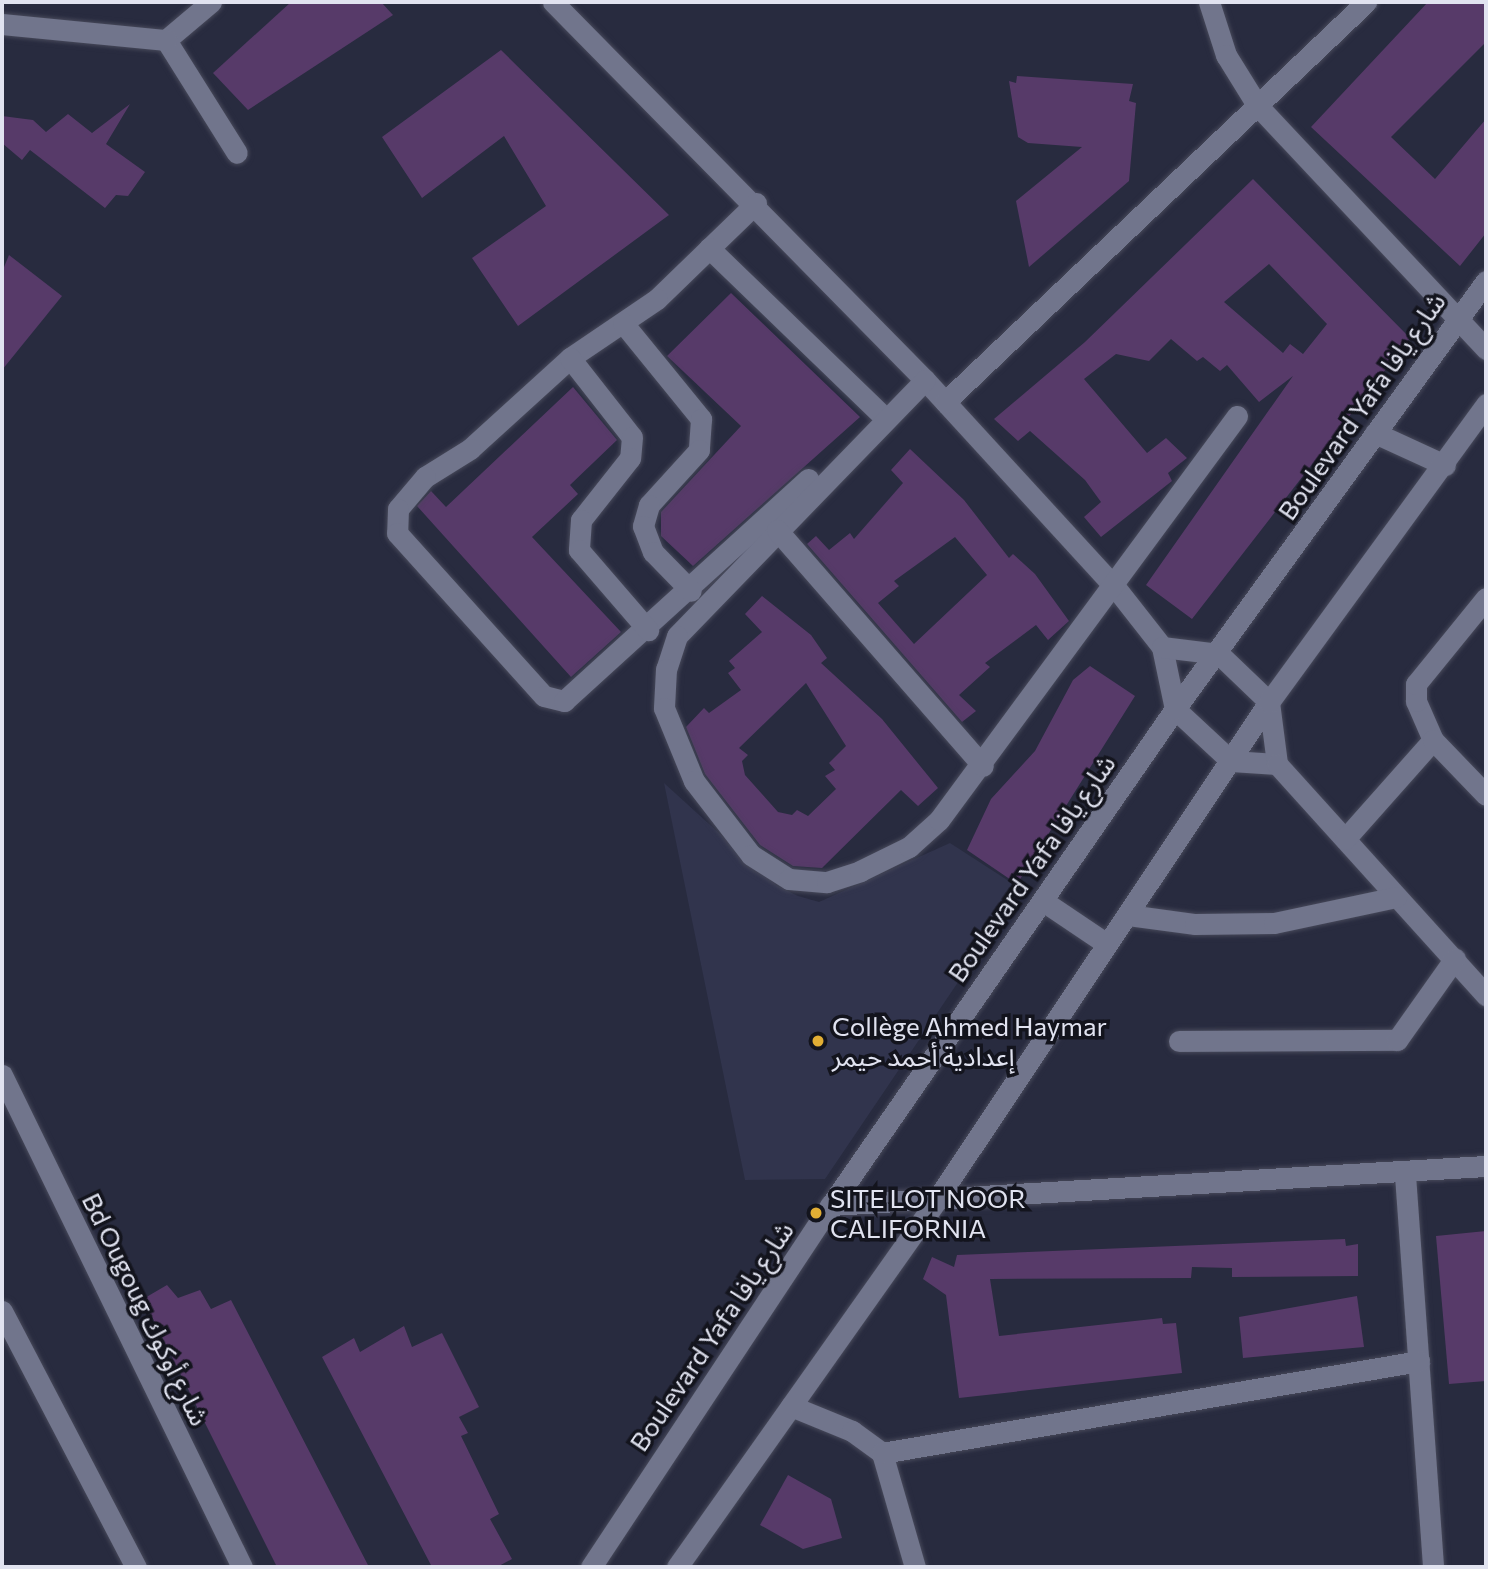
<!DOCTYPE html>
<meta charset="utf-8">
<style>
body{margin:0}
#map{position:relative;width:1488px;height:1569px;overflow:hidden;background:#282b3f;font-family:Commissioner,"Noto Sans Arabic",sans-serif}
div>[style]{position:absolute}
[style*='--x']{left:calc(var(--x)*1px);top:calc(var(--y)*1px);width:calc(var(--w)*1px);rotate:calc(var(--a)*1deg)}
.built>*{inset:0;background:#31344d}
.building>*{inset:0;background:#573a69}
.roads{filter:drop-shadow(0 0 2px #47495a) drop-shadow(0 0 2px #47495a)}
.street>*{height:21px;margin:-10.5px;padding:0 10.5px;transform-origin:10.5px;border-radius:10.5px;background:#71758c}
.secondary>*{height:21px;margin:-10.5px;padding:0 10.5px;transform-origin:10.5px;border-radius:10.5px;background:#71758c}
.dots>*{width:19px;height:19px;translate:-50% -50%;box-sizing:border-box;border:4px solid #13141d;border-radius:50%}
span{translate:-50% -50%;white-space:nowrap;text-align:center;line-height:1.15;-webkit-text-stroke:7px #13141d;paint-order:stroke}
.street-label{font-size:26px;color:#e1e3f0}
.poi-label{font-size:26px;color:#e1e3f0}
.left{translate:0 -50%;text-align:left}
.frame{position:absolute;inset:0;border:4px solid #e1e3f0;pointer-events:none}
</style>
<div id="map">
<div class="built">
<i style="clip-path:polygon(664px 783px,776px 885px,798px 896px,819px 902px,950px 843px,1021px 889px,825px 1179px,745px 1180px)"></i>
</div>
<div class="building">
<i style="clip-path:polygon(291px 2px,381px 2px,393px 15px,248px 110px,213px 73px)"></i>
<i style="clip-path:polygon(1428px 2px,1486px 2px,1486px 42px,1391px 137px,1435px 179px,1486px 119px,1486px 233px,1460px 266px,1311px 127px)"></i>
<i style="clip-path:polygon(501px 50px,669px 215px,518px 326px,472px 258px,546px 206px,504px 136px,422px 198px,382px 137px)"></i>
<i style="clip-path:polygon(1017px 76px,1133px 84px,1129px 101px,1136px 103px,1129px 181px,1029px 267px,1016px 201px,1082px 147px,1028px 143px,1018px 137px,1009px 81px,1016px 83px)"></i>
<i style="clip-path:polygon(130px 104px,106px 144px,145px 172px,128px 196px,116px 195px,105px 208px,30px 150px,22px 160px,2px 143px,2px 116px,33px 120px,46px 132px,68px 114px,92px 133px)"></i>
<i style="clip-path:polygon(evenodd,1253px 179px,1410px 338px,1192px 619px,1146px 585px,1293px 376px,1259px 402px,1227px 365px,1220px 371px,1203px 357px,1197px 361px,1171px 339px,1149px 361px,1116px 354px,1084px 379px,1147px 453px,1166px 438px,1187px 458px,1168px 473px,1172px 481px,1101px 537px,1084px 517px,1101px 502px,1085px 480px,1030px 431px,1018px 441px,994px 419px,1085px 342px,1253px 179px,1269px 264px,1327px 324px,1303px 354px,1290px 344px,1283px 353px,1224px 302px,1269px 264px)"></i>
<i style="clip-path:polygon(9px 255px,62px 296px,2px 370px,2px 272px)"></i>
<i style="clip-path:polygon(731px 293px,860px 417px,693px 566px,661px 536px,661px 512px,741px 426px,667px 356px)"></i>
<i style="clip-path:polygon(573px 387px,617px 440px,570px 485px,578px 494px,532px 537px,621px 632px,571px 677px,417px 506px,431px 491px,446px 507px)"></i>
<i style="clip-path:polygon(evenodd,910px 449px,964px 500px,1009px 558px,1013px 554px,1035px 574px,1069px 621px,1048px 640px,1036px 625px,985px 663px,990px 667px,959px 695px,976px 711px,962px 722px,807px 544px,816px 536px,829px 550px,850px 533px,854px 539px,903px 483px,891px 470px,910px 449px,955px 537px,987px 575px,914px 644px,878px 603px,899px 586px,894px 581px,955px 537px)"></i>
<i style="clip-path:polygon(evenodd,762px 596px,811px 635px,827px 658px,821px 663px,882px 719px,938px 788px,918px 806px,901px 790px,822px 868px,793px 866px,760px 845px,705px 774px,686px 727px,704px 708px,709px 713px,741px 690px,728px 673px,735px 668px,729px 661px,762px 632px,745px 614px,762px 596px,806px 683px,846px 746px,829px 763px,835px 770px,825px 776px,836px 789px,808px 816px,797px 810px,792px 815px,778px 812px,745px 775px,742px 761px,748px 755px,739px 748px,806px 683px)"></i>
<i style="clip-path:polygon(1090px 666px,1135px 696px,1017px 884px,967px 850px,991px 799px,1035px 751px,1073px 680px)"></i>
<i style="clip-path:polygon(1486px 1231px,1486px 1381px,1449px 1384px,1436px 1236px)"></i>
<i style="clip-path:polygon(1345px 1239px,1346px 1246px,1358px 1244px,1358px 1276px,1232px 1277px,1232px 1268px,1192px 1267px,1191px 1278px,990px 1279px,999px 1336px,1162px 1318px,1163px 1324px,1176px 1323px,1182px 1373px,959px 1398px,946px 1295px,923px 1279px,932px 1257px,954px 1267px,957px 1255px)"></i>
<i style="clip-path:polygon(167px 1285px,178px 1298px,200px 1290px,211px 1309px,231px 1300px,369px 1567px,277px 1567px,143px 1299px)"></i>
<i style="clip-path:polygon(1357px 1296px,1364px 1347px,1243px 1358px,1239px 1317px)"></i>
<i style="clip-path:polygon(404px 1326px,412px 1347px,442px 1333px,479px 1407px,459px 1417px,468px 1433px,461px 1436px,499px 1514px,490px 1519px,512px 1559px,497px 1567px,432px 1567px,322px 1357px,354px 1338px,360px 1352px)"></i>
<i style="clip-path:polygon(788px 1475px,831px 1499px,842px 1538px,803px 1549px,760px 1525px)"></i>
</div>
<div class="roads">
<div class="street">
<i style="--x:211;--y:2;--w:59;--a:139.8"></i>
<i style="--x:166;--y:40;--w:133;--a:57.9"></i>
<i style="--x:553;--y:2;--w:530;--a:45.46"></i>
<i style="--x:925;--y:380;--w:281;--a:47.5"></i>
<i style="--x:1115;--y:587;--w:76;--a:51.9"></i>
<i style="--x:1162;--y:647;--w:63;--a:78.2"></i>
<i style="--x:1175;--y:709;--w:76;--a:42.9"></i>
<i style="--x:1231;--y:761;--w:46;--a:3.7"></i>
<i style="--x:1209;--y:2;--w:56;--a:72.2"></i>
<i style="--x:1226;--y:55;--w:59;--a:58.2"></i>
<i style="--x:1257;--y:105;--w:335;--a:46.8"></i>
<i style="--x:2;--y:24;--w:165;--a:5.6"></i>
<i style="--x:756;--y:203;--w:138;--a:135.9"></i>
<i style="--x:657;--y:299;--w:105;--a:145.9"></i>
<i style="--x:570;--y:358;--w:135;--a:137.7"></i>
<i style="--x:470;--y:449;--w:53;--a:148.1"></i>
<i style="--x:425;--y:477;--w:42;--a:130.2"></i>
<i style="--x:398;--y:509;--w:24;--a:92"></i>
<i style="--x:397;--y:533;--w:219;--a:48"></i>
<i style="--x:544;--y:696;--w:21;--a:14"></i>
<i style="--x:564;--y:701;--w:330;--a:-42.3"></i>
<i style="--x:709;--y:248;--w:236;--a:44"></i>
<i style="--x:623;--y:323;--w:124;--a:50.9"></i>
<i style="--x:701;--y:419;--w:31;--a:94"></i>
<i style="--x:699;--y:450;--w:74;--a:132.3"></i>
<i style="--x:649;--y:505;--w:22;--a:106"></i>
<i style="--x:643;--y:526;--w:28;--a:69"></i>
<i style="--x:653;--y:552;--w:54;--a:45.7"></i>
<i style="--x:570;--y:358;--w:100;--a:51.9"></i>
<i style="--x:632;--y:437;--w:21;--a:95"></i>
<i style="--x:630;--y:458;--w:79;--a:128.3"></i>
<i style="--x:581;--y:520;--w:30;--a:94"></i>
<i style="--x:579;--y:550;--w:106;--a:49.2"></i>
<i style="--x:925;--y:380;--w:356;--a:134.1"></i>
<i style="--x:677;--y:636;--w:35;--a:108"></i>
<i style="--x:666;--y:669;--w:39;--a:93"></i>
<i style="--x:664;--y:708;--w:79;--a:67.7"></i>
<i style="--x:694;--y:781;--w:93;--a:52.4"></i>
<i style="--x:751;--y:855;--w:45;--a:32.3"></i>
<i style="--x:789;--y:879;--w:38;--a:5"></i>
<i style="--x:827;--y:882;--w:35;--a:-18"></i>
<i style="--x:860;--y:871;--w:55;--a:-26.1"></i>
<i style="--x:909;--y:847;--w:40;--a:-42"></i>
<i style="--x:939;--y:820;--w:502;--a:-53.59"></i>
<i style="--x:945;--y:402;--w:581;--a:-43.53"></i>
<i style="--x:1375;--y:433;--w:77;--a:24.6"></i>
<i style="--x:777;--y:530;--w:313;--a:48.9"></i>
<i style="--x:1162;--y:647;--w:57;--a:7"></i>
<i style="--x:1219;--y:654;--w:69;--a:43.8"></i>
<i style="--x:1269;--y:702;--w:63;--a:82.6"></i>
<i style="--x:1277;--y:764;--w:312;--a:47.9"></i>
<i style="--x:1433;--y:740;--w:43;--a:-113.6"></i>
<i style="--x:1416;--y:701;--w:17;--a:-90"></i>
<i style="--x:1416;--y:684;--w:111;--a:-50.9"></i>
<i style="--x:1345;--y:839;--w:132;--a:-48.4"></i>
<i style="--x:1433;--y:740;--w:76;--a:46.1"></i>
<i style="--x:1043;--y:901;--w:77;--a:33.9"></i>
<i style="--x:1128;--y:915;--w:68;--a:7.7"></i>
<i style="--x:1195;--y:924;--w:79;--a:-0.7"></i>
<i style="--x:1274;--y:923;--w:125;--a:-12"></i>
<i style="--x:1179;--y:1041;--w:218;--a:-0.3"></i>
<i style="--x:1397;--y:1040;--w:100;--a:-54.7"></i>
<i style="--x:1405;--y:1175;--w:393;--a:85.9"></i>
<i style="--x:831;--y:1205;--w:656;--a:-3.41"></i>
<i style="--x:791;--y:1406;--w:66;--a:22.3"></i>
<i style="--x:852;--y:1431;--w:37;--a:36"></i>
<i style="--x:882;--y:1453;--w:119;--a:73.9"></i>
<i style="--x:882;--y:1453;--w:545;--a:-9.72"></i>
</div>
<div class="secondary">
<i style="--x:2;--y:1075;--w:547;--a:64"></i>
<i style="--x:2;--y:1311;--w:289;--a:62.4"></i>
<i style="--x:591;--y:1567;--w:434;--a:-56.5"></i>
<i style="--x:831;--y:1205;--w:604;--a:-55.26"></i>
<i style="--x:1175;--y:709;--w:529;--a:-54"></i>
<i style="--x:677;--y:1567;--w:447;--a:-54.7"></i>
<i style="--x:935;--y:1202;--w:601;--a:-56.26"></i>
<i style="--x:1269;--y:702;--w:369;--a:-53.9"></i>
</div>
</div>
<div class="dots">
<i style="left:818px;top:1041px;background:#e2ae34"></i>
<i style="left:816px;top:1213px;background:#e2ae34"></i>
</div>
<div class="street-label">
<span style="left:1361px;top:406px;rotate:-55deg">Boulevard Yafa شارع يافا</span>
<span style="left:1031px;top:868px;rotate:-55deg">Boulevard Yafa شارع يافا</span>
<span style="left:146px;top:1309px;rotate:64deg">Bd Ougoug شارع أوكوك</span>
<span style="left:711px;top:1336px;rotate:-56deg">Boulevard Yafa شارع يافا</span>
</div>
<div class="poi-label">
<span class="left" style="left:832px;top:1041px">Collège Ahmed Haymar<br>إعدادية أحمد حيمر</span>
<span class="left" style="left:830px;top:1213px">SITE LOT NOOR<br>CALIFORNIA</span>
</div>
<div class="frame"></div>
</div>
